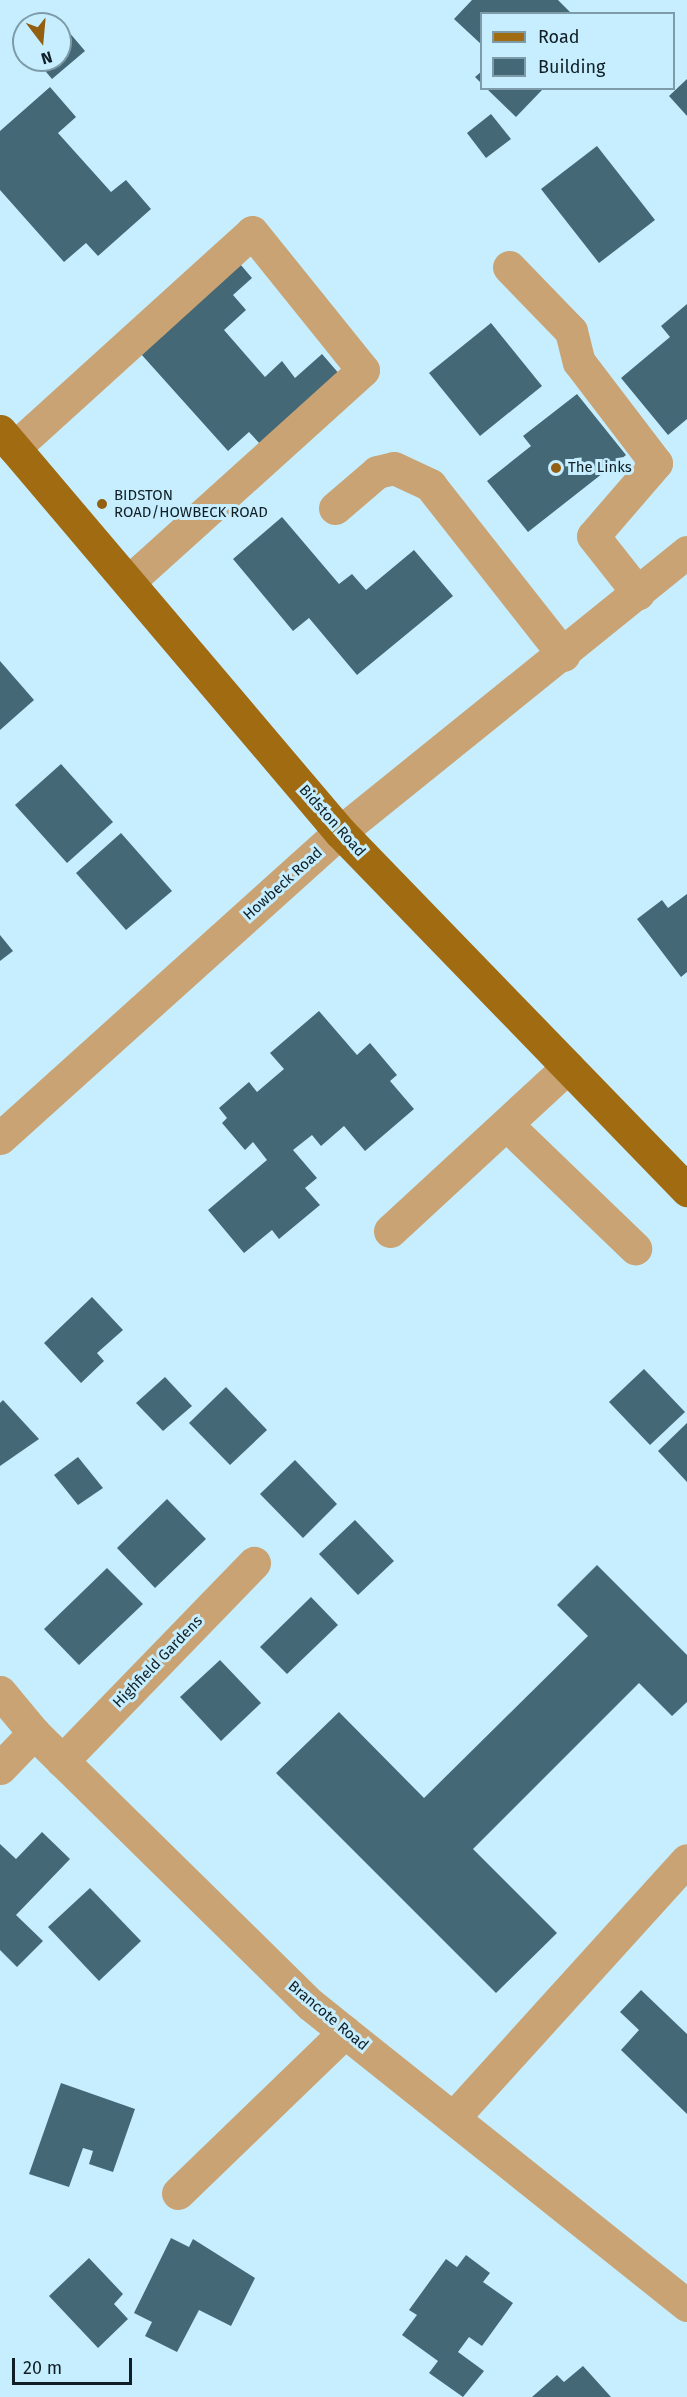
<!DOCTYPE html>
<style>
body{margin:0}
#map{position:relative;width:687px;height:2397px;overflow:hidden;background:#c6eeff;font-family:"Fira Sans",sans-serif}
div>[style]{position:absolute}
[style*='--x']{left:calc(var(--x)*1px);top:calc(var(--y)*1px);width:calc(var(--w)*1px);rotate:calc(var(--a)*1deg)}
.building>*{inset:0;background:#456877}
.minor>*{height:33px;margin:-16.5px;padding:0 16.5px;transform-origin:16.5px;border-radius:16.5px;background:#c9a373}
.major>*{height:33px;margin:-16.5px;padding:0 16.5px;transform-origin:16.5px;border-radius:16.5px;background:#a16b11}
.dots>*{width:16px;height:16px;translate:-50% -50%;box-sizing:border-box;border:3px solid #c6eeff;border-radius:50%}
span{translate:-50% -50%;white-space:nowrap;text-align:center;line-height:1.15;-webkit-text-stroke:6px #c6eeff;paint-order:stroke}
.poi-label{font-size:15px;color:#101f25}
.left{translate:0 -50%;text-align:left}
.street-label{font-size:15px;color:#101f25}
.legend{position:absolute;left:480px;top:12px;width:195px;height:78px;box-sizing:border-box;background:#c6eeff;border:2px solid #7d9ba8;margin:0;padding:8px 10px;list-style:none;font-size:18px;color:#101f25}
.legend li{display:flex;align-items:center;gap:12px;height:30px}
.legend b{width:30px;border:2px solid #7d9ba8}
.north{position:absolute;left:12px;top:12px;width:60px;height:60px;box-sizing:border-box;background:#c6eeff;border:2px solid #7d9ba8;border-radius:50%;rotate:164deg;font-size:16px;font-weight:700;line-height:24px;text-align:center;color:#101f25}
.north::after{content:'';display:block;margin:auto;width:21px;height:27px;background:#926010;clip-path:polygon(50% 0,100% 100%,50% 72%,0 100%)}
.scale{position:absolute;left:12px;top:2358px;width:120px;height:27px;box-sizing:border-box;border:3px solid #101f25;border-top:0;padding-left:8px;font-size:18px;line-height:21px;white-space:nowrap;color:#101f25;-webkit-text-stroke:4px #c6eeff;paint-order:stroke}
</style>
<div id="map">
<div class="building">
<i style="clip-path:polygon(472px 0,558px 0,572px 14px,482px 14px,482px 45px,454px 19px)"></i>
<i style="clip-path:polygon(57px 18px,85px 51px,52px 79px,36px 60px,60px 60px,60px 24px,50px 24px)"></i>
<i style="clip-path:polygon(482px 71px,482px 84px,475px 77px)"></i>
<i style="clip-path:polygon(687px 79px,687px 116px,669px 96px)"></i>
<i style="clip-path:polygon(50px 87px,76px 117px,58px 133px,111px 192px,126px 180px,151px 209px,98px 256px,86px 243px,64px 262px,0 190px,0 131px)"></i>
<i style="clip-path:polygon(486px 88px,540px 88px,542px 90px,516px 117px)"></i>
<i style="clip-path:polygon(491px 114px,511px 139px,486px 158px,467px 133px)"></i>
<i style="clip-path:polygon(597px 146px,655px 220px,599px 263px,541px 189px)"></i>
<i style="clip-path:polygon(234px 257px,252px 278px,233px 295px,246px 310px,224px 330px,265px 377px,282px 361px,295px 378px,322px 354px,341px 376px,262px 446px,249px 432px,228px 451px,141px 354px,166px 333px,158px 324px)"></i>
<i style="clip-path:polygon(687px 304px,687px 419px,668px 435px,621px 378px,670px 337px,661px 326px)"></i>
<i style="clip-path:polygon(491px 323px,542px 386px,480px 436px,429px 373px)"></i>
<i style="clip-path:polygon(577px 394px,626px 455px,528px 532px,487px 481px,531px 446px,523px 436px)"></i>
<i style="clip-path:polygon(282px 517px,339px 584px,352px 574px,366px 590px,414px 550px,453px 596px,357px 675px,309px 618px,293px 631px,233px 559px)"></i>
<i style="clip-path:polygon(0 661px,34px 700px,0 730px)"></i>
<i style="clip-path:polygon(61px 764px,113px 822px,67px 863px,15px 805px)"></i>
<i style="clip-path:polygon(121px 833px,172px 891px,126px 930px,76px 873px)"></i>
<i style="clip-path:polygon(687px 894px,687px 972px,681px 977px,637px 919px,662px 900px,668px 908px)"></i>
<i style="clip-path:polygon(0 935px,13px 951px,0 961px)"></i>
<i style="clip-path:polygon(319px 1011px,357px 1055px,370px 1043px,397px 1075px,390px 1081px,414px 1109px,365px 1151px,344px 1126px,321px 1146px,312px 1135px,293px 1150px,317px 1178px,305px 1188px,320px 1205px,279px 1239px,272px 1230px,244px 1253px,208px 1210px,267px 1160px,253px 1142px,245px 1150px,222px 1123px,227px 1118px,219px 1108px,249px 1082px,257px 1092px,284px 1069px,270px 1053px)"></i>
<i style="clip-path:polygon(92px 1297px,123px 1330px,97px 1353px,104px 1361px,81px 1383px,44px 1343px)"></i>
<i style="clip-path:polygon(644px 1369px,685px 1412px,650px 1445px,609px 1402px)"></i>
<i style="clip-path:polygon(165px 1377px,192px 1406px,163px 1431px,136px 1403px)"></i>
<i style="clip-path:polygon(226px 1387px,267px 1430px,230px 1465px,189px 1423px)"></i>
<i style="clip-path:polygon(3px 1400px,39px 1439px,0 1466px,0 1403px)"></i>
<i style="clip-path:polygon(687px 1423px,687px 1482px,658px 1451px)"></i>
<i style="clip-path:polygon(78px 1457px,103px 1488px,78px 1505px,54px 1475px)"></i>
<i style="clip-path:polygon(295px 1460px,337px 1504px,303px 1538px,260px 1494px)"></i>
<i style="clip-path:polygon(167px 1499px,206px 1539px,155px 1588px,117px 1548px)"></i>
<i style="clip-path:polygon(355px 1520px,394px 1561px,358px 1595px,319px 1554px)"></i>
<i style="clip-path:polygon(597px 1565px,687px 1655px,687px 1702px,672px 1716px,639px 1683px,473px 1849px,557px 1933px,496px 1993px,276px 1773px,339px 1712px,424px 1798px,588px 1636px,557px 1605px)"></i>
<i style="clip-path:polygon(107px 1568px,143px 1604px,79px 1665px,44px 1629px)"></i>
<i style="clip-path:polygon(311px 1597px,338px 1625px,287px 1674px,260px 1647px)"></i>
<i style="clip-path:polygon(220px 1660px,261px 1703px,221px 1741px,180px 1697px)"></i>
<i style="clip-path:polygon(42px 1832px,70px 1859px,16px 1915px,43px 1941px,17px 1967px,0 1950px,0 1844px,16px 1859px)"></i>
<i style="clip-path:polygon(90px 1888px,141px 1941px,99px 1981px,48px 1927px)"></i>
<i style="clip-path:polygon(641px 1990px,687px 2034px,687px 2114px,621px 2050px,639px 2030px,620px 2012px)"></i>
<i style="clip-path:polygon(61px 2083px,135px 2109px,113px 2172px,89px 2164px,93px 2151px,83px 2148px,69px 2187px,29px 2174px)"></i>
<i style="clip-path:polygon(171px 2238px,189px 2247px,193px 2239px,255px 2278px,231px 2326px,199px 2310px,177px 2352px,145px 2336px,152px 2322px,134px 2313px)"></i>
<i style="clip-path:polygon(466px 2255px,490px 2273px,483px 2282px,513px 2303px,482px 2346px,469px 2337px,458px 2352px,484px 2371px,463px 2397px,429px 2373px,438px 2361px,402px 2335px,417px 2315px,409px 2310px,446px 2259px,457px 2267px)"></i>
<i style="clip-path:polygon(89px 2258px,123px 2294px,114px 2304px,128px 2319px,98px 2348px,49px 2296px)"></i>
<i style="clip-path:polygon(583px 2366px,611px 2397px,532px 2397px,557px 2375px,564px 2382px)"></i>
</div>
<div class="minor">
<i style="--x:509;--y:267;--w:89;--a:45.9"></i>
<i style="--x:571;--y:331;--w:32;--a:76"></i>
<i style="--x:579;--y:362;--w:127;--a:52.7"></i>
<i style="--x:656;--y:463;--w:96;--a:130.8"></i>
<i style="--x:593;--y:536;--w:73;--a:51.7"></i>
<i style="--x:14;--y:448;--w:321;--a:-42.2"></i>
<i style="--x:252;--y:232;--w:177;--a:51.2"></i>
<i style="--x:363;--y:370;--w:316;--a:137.9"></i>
<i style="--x:335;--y:508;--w:55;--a:-40.6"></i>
<i style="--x:377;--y:472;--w:17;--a:-13"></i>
<i style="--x:394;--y:468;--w:40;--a:25"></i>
<i style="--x:430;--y:485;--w:216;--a:51.8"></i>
<i style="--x:507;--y:1125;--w:178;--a:43.9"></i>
<i style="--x:0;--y:1138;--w:457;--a:-42"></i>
<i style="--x:340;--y:832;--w:446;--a:-38.9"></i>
<i style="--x:390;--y:1231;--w:242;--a:-42.7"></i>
<i style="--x:0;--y:1692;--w:53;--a:50.3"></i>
<i style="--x:34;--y:1733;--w:388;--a:44.5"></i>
<i style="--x:311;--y:2005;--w:481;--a:38.6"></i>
<i style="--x:62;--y:1761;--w:276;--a:-45.9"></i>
<i style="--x:0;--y:1768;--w:49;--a:-45.8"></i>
<i style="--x:453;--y:2118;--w:348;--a:-47.8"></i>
<i style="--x:178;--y:2193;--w:232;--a:-44"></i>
</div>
<div class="major">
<i style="--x:0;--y:431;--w:526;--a:49.71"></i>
<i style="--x:340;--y:832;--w:499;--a:45.9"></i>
</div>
<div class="dots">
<i style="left:556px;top:468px;background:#926010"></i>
<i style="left:102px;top:504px;background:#926010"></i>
</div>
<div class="poi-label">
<span class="left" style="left:568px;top:468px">The Links</span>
<span class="left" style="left:114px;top:504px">BIDSTON<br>ROAD/HOWBECK ROAD</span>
</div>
<div class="street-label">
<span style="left:332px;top:821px;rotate:48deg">Bidston Road</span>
<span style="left:283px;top:884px;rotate:-42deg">Howbeck Road</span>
<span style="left:158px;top:1662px;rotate:-46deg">Highfield Gardens</span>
<span style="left:328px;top:2016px;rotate:40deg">Brancote Road</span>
</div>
<ul class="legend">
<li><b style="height:8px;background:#a16b11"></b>Road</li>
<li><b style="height:16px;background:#456877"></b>Building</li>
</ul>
<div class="north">N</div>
<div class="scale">20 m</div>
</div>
